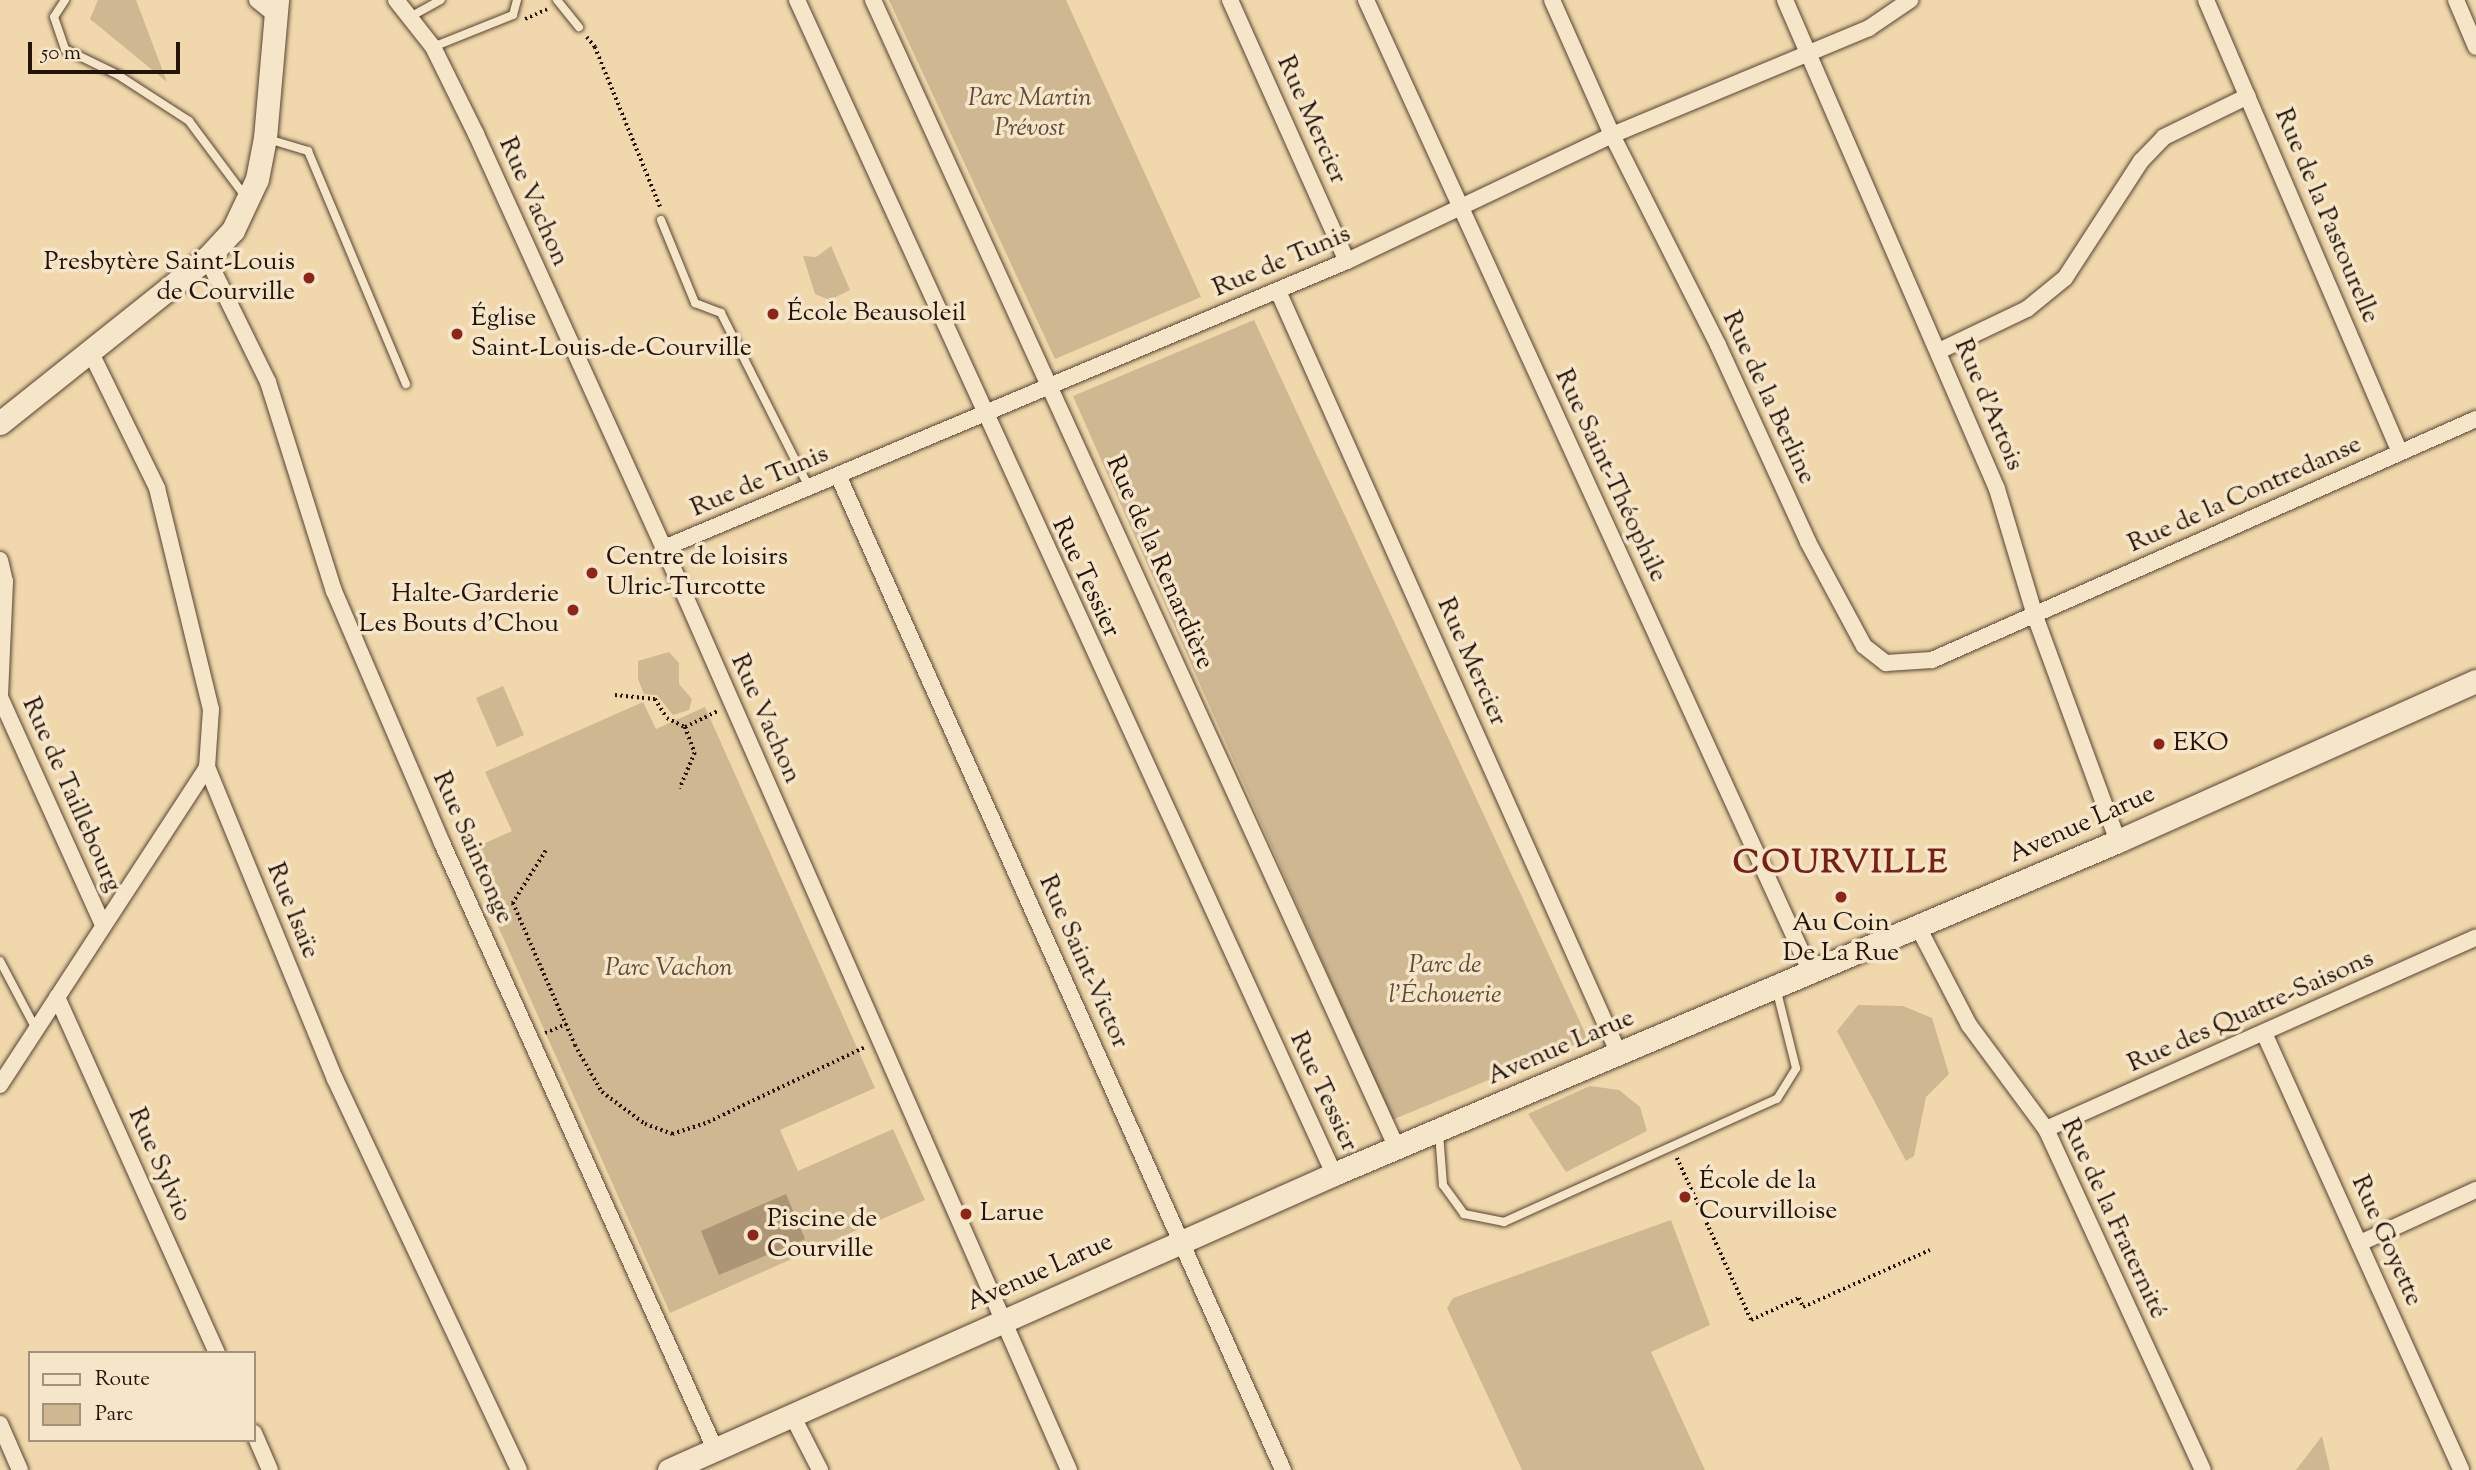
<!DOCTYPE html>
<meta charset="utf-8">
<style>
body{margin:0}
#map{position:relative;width:2476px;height:1470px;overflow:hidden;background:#f1d8ac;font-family:"Sorts Mill Goudy",serif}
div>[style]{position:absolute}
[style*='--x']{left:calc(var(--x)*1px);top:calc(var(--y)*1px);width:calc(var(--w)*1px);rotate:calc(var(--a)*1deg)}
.green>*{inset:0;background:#ceb791}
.water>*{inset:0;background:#ab9575}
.path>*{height:3.5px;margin-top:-1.75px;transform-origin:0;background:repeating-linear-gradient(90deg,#24130b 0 2px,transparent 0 5.5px)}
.roads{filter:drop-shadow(0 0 2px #574433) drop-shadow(0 0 2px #574433)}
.lane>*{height:8px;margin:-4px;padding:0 4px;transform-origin:4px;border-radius:4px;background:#f6e6c9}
.street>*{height:16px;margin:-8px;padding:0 8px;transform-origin:8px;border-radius:8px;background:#f6e6c9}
.secondary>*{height:23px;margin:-11.5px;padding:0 11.5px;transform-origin:11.5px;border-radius:11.5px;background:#f6e6c9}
.dots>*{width:19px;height:19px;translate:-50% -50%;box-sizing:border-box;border:4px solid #f6e6c9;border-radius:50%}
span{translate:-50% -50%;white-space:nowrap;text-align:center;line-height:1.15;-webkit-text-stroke:7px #f6e6c9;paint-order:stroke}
.park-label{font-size:26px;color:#604c3a;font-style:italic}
.street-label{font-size:26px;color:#24130b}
.poi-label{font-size:26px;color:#24130b}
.right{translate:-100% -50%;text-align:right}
.left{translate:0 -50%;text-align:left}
.district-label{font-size:33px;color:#7a1f14;font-weight:700;letter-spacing:2px}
.legend{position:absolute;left:28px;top:1351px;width:228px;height:91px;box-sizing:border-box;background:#f6e6c9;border:2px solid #a2927d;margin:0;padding:9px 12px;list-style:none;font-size:21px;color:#24130b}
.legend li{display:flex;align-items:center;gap:14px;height:35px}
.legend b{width:35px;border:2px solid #a2927d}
.scale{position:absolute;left:28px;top:42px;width:152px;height:32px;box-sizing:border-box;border:4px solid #24130b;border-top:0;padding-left:9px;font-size:21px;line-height:24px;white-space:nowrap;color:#24130b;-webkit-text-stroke:5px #f6e6c9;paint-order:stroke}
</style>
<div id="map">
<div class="green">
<i style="clip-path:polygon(98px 0,136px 0,167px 82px,90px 19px)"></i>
<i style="clip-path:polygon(889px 0,1066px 0,1201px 297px,1055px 359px)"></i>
<i style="clip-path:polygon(831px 246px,850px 290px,830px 300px,815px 294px,803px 256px,816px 257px)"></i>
<i style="clip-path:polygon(1254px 320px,1588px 1039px,1392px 1120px,1073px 396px)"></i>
<i style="clip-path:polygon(669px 652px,679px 663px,679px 684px,692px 699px,689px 710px,673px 715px,657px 695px,644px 694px,638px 679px,638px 661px)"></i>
<i style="clip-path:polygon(503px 686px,524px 735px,497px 747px,476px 698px)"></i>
<i style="clip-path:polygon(643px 702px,656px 729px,705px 707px,875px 1088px,780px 1130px,798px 1171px,893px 1129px,925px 1200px,670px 1313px,465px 852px,512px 831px,485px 772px)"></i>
<i style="clip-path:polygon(1858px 1005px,1903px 1006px,1932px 1018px,1949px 1074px,1926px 1097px,1914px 1156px,1906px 1161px,1837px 1031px)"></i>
<i style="clip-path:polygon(1590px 1086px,1619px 1090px,1640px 1107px,1647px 1131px,1566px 1172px,1528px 1114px)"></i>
<i style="clip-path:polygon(1671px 1220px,1710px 1325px,1651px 1352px,1705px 1470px,1522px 1470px,1447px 1308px,1453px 1298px)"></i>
<i style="clip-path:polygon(2322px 1436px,2330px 1470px,2296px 1470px)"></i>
</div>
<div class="water">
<i style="clip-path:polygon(786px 1194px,805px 1239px,719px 1275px,701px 1231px)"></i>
</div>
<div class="path">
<i style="--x:525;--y:19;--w:24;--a:-24"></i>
<i style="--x:587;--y:37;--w:13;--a:51"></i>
<i style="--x:595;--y:47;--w:175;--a:67.8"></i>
<i style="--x:615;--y:695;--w:40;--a:5.7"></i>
<i style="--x:655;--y:699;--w:22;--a:58"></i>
<i style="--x:667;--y:718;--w:20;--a:27"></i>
<i style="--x:685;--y:727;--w:28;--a:69"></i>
<i style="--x:695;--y:753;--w:39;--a:113"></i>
<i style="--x:685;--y:727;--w:37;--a:-26"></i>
<i style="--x:546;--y:851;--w:62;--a:122.4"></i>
<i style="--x:513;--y:903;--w:155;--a:66.4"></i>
<i style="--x:575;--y:1045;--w:54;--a:60.1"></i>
<i style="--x:602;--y:1092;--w:54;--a:36.7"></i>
<i style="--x:645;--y:1124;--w:29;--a:20"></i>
<i style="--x:672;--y:1134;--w:38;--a:-18"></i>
<i style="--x:708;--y:1122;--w:174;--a:-25.5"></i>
<i style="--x:545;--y:1033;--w:23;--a:-23"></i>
<i style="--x:1677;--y:1158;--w:178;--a:65.4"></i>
<i style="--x:1751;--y:1320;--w:53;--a:-24.6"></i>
<i style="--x:1799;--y:1298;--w:10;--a:66"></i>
<i style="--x:1803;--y:1307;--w:139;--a:-24.2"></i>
</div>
<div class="roads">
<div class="lane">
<i style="--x:65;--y:0;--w:20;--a:123"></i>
<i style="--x:54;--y:17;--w:34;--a:71"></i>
<i style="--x:65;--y:49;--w:59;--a:26.1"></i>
<i style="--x:118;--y:75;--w:85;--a:32.9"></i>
<i style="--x:189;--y:121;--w:94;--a:53.3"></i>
<i style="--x:557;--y:0;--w:35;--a:51"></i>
<i style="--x:410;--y:17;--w:35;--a:-29"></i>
<i style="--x:433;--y:47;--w:86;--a:-21.8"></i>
<i style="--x:513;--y:15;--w:16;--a:-75"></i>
<i style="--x:268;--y:139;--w:42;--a:16.7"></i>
<i style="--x:308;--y:151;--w:253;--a:67.2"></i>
<i style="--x:661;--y:220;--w:90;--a:67.7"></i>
<i style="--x:695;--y:303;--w:28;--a:21"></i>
<i style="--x:721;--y:313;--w:195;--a:63.2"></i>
<i style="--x:0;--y:961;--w:77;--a:62.1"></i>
<i style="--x:1439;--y:1133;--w:52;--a:85.6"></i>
<i style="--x:1443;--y:1185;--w:36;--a:54"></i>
<i style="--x:1464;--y:1214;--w:41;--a:11.3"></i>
<i style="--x:1504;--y:1222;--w:299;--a:-24.3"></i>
<i style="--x:1777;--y:1099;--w:36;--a:-58"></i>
<i style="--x:1796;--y:1068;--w:82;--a:-104"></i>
</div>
<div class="street">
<i style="--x:257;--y:0;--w:22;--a:39"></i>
<i style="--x:396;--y:0;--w:60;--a:51.8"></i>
<i style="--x:433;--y:47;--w:97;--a:63.7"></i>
<i style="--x:476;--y:134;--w:455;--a:65.6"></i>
<i style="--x:664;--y:548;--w:1007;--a:66.29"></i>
<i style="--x:797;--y:0;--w:1291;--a:65.42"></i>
<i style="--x:873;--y:0;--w:1262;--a:65.47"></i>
<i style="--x:1230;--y:0;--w:286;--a:65.9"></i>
<i style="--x:1366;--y:0;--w:1070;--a:65.42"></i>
<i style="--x:1552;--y:0;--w:148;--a:66"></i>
<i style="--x:1612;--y:135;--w:235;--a:63.2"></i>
<i style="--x:1718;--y:345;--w:217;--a:65.4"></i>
<i style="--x:1808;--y:542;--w:118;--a:61.7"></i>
<i style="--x:1864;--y:646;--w:28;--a:38"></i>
<i style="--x:1886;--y:663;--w:46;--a:-3.7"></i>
<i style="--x:1932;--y:660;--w:595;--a:-23.89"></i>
<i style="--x:1785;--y:0;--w:533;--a:66.56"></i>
<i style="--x:1997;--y:489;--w:133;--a:73.3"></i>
<i style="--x:2035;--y:616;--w:240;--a:69.8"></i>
<i style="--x:2206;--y:0;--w:492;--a:66.8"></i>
<i style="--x:2456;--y:0;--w:51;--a:66.9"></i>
<i style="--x:207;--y:258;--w:138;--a:63.8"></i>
<i style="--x:268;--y:382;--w:219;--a:72.5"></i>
<i style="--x:334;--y:591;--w:274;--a:66.8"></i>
<i style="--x:442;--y:843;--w:665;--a:65.75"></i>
<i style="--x:1278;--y:291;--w:836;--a:65.92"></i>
<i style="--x:90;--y:351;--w:153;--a:63.9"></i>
<i style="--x:157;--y:488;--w:228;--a:76.3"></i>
<i style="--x:211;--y:709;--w:58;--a:93.9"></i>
<i style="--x:207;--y:767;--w:337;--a:67.7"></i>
<i style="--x:335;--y:1079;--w:432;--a:64.8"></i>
<i style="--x:1939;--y:351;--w:98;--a:-25.5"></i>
<i style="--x:2027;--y:309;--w:49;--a:-39.2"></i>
<i style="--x:2065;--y:278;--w:140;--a:-57"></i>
<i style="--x:2141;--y:161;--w:33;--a:-46"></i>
<i style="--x:2164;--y:137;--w:93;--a:-26"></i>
<i style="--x:838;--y:475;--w:1090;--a:65.9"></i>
<i style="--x:664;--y:548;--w:741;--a:-22.79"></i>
<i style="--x:1347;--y:261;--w:293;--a:-25.4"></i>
<i style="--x:1612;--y:135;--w:278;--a:-22.6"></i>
<i style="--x:1869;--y:28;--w:50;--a:-34.3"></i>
<i style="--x:0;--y:560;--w:22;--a:77"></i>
<i style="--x:5;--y:581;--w:116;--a:92.5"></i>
<i style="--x:0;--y:697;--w:248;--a:65.7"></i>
<i style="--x:1918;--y:927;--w:110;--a:62.5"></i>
<i style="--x:1969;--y:1025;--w:129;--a:53.5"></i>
<i style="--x:2046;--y:1129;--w:375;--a:65.3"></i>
<i style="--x:57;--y:997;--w:390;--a:65.8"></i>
<i style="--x:2264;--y:1033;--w:479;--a:65.7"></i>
<i style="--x:0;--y:1085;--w:379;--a:-56.9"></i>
<i style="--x:2046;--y:1129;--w:471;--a:-24"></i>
<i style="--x:2360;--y:1243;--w:128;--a:-24.6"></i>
<i style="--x:792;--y:1415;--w:62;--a:63"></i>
<i style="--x:0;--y:1424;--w:50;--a:66.5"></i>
<i style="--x:254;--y:1433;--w:40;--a:66.6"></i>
</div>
<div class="secondary">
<i style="--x:0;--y:423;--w:265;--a:-38.6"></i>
<i style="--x:207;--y:258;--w:38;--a:-47"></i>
<i style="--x:233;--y:230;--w:56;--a:-64.8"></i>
<i style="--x:257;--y:179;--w:42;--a:-79"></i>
<i style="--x:265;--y:138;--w:139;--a:-85"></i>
<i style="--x:669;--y:1470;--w:728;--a:-23.99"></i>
<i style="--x:1334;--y:1174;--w:852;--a:-23.01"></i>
<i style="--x:2118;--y:841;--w:392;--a:-24.1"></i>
</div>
</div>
<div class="dots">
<i style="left:309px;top:278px;background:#8f2418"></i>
<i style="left:773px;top:314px;background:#8f2418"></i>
<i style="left:457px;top:334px;background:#8f2418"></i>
<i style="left:592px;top:573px;background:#8f2418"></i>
<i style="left:573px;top:610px;background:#8f2418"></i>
<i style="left:2159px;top:744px;background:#8f2418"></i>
<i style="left:1841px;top:897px;background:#8f2418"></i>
<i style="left:1685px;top:1197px;background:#8f2418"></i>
<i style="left:966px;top:1214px;background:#8f2418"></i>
<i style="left:753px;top:1235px;background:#8f2418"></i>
</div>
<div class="park-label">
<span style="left:1030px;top:114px">Parc Martin<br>Prévost</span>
<span style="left:1445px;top:981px">Parc de<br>l'Échouerie</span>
<span style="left:669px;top:969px">Parc Vachon</span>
</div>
<div class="street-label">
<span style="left:1311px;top:120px;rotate:66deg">Rue Mercier</span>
<span style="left:533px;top:202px;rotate:66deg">Rue Vachon</span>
<span style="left:2326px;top:216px;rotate:67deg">Rue de la Pastourelle</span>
<span style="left:1282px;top:262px;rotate:-23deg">Rue de Tunis</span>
<span style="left:1768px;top:398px;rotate:65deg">Rue de la Berline</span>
<span style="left:1988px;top:405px;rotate:67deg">Rue d'Artois</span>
<span style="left:1610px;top:476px;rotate:65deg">Rue Saint-Théophile</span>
<span style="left:760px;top:482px;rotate:-23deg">Rue de Tunis</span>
<span style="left:2245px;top:495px;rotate:-24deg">Rue de la Contredanse</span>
<span style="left:1159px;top:563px;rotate:66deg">Rue de la Renardière</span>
<span style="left:1085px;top:578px;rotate:65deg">Rue Tessier</span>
<span style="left:1471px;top:662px;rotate:66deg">Rue Mercier</span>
<span style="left:765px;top:719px;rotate:66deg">Rue Vachon</span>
<span style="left:71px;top:795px;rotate:66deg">Rue de Taillebourg</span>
<span style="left:2082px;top:825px;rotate:-24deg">Avenue Larue</span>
<span style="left:472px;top:848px;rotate:66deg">Rue Saintonge</span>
<span style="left:292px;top:911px;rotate:68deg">Rue Isaïe</span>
<span style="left:1083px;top:962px;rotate:66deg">Rue Saint-Victor</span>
<span style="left:2251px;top:1012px;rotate:-24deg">Rue des Quatre-Saisons</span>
<span style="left:1561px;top:1048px;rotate:-23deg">Avenue Larue</span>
<span style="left:1323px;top:1092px;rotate:65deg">Rue Tessier</span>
<span style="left:159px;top:1165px;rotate:66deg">Rue Sylvio</span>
<span style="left:2113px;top:1219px;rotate:65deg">Rue de la Fraternité</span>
<span style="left:2386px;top:1241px;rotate:66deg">Rue Goyette</span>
<span style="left:1040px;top:1273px;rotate:-24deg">Avenue Larue</span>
</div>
<div class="poi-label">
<span class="right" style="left:295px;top:278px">Presbytère Saint-Louis<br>de Courville</span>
<span class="left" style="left:787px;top:314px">École Beausoleil</span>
<span class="left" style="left:471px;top:334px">Église<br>Saint-Louis-de-Courville</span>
<span class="left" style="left:606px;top:573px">Centre de loisirs<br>Ulric-Turcotte</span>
<span class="right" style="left:559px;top:610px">Halte-Garderie<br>Les Bouts d'Chou</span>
<span class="left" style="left:2173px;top:744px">EKO</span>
<span style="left:1841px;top:939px">Au Coin<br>De La Rue</span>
<span class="left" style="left:1699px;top:1197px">École de la<br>Courvilloise</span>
<span class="left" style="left:980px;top:1214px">Larue</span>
<span class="left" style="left:767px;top:1235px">Piscine de<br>Courville</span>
</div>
<div class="district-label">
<span style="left:1841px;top:865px">COURVILLE</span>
</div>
<ul class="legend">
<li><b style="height:9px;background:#f6e6c9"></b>Route</li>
<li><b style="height:19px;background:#ceb791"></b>Parc</li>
</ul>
<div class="scale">50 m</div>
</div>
